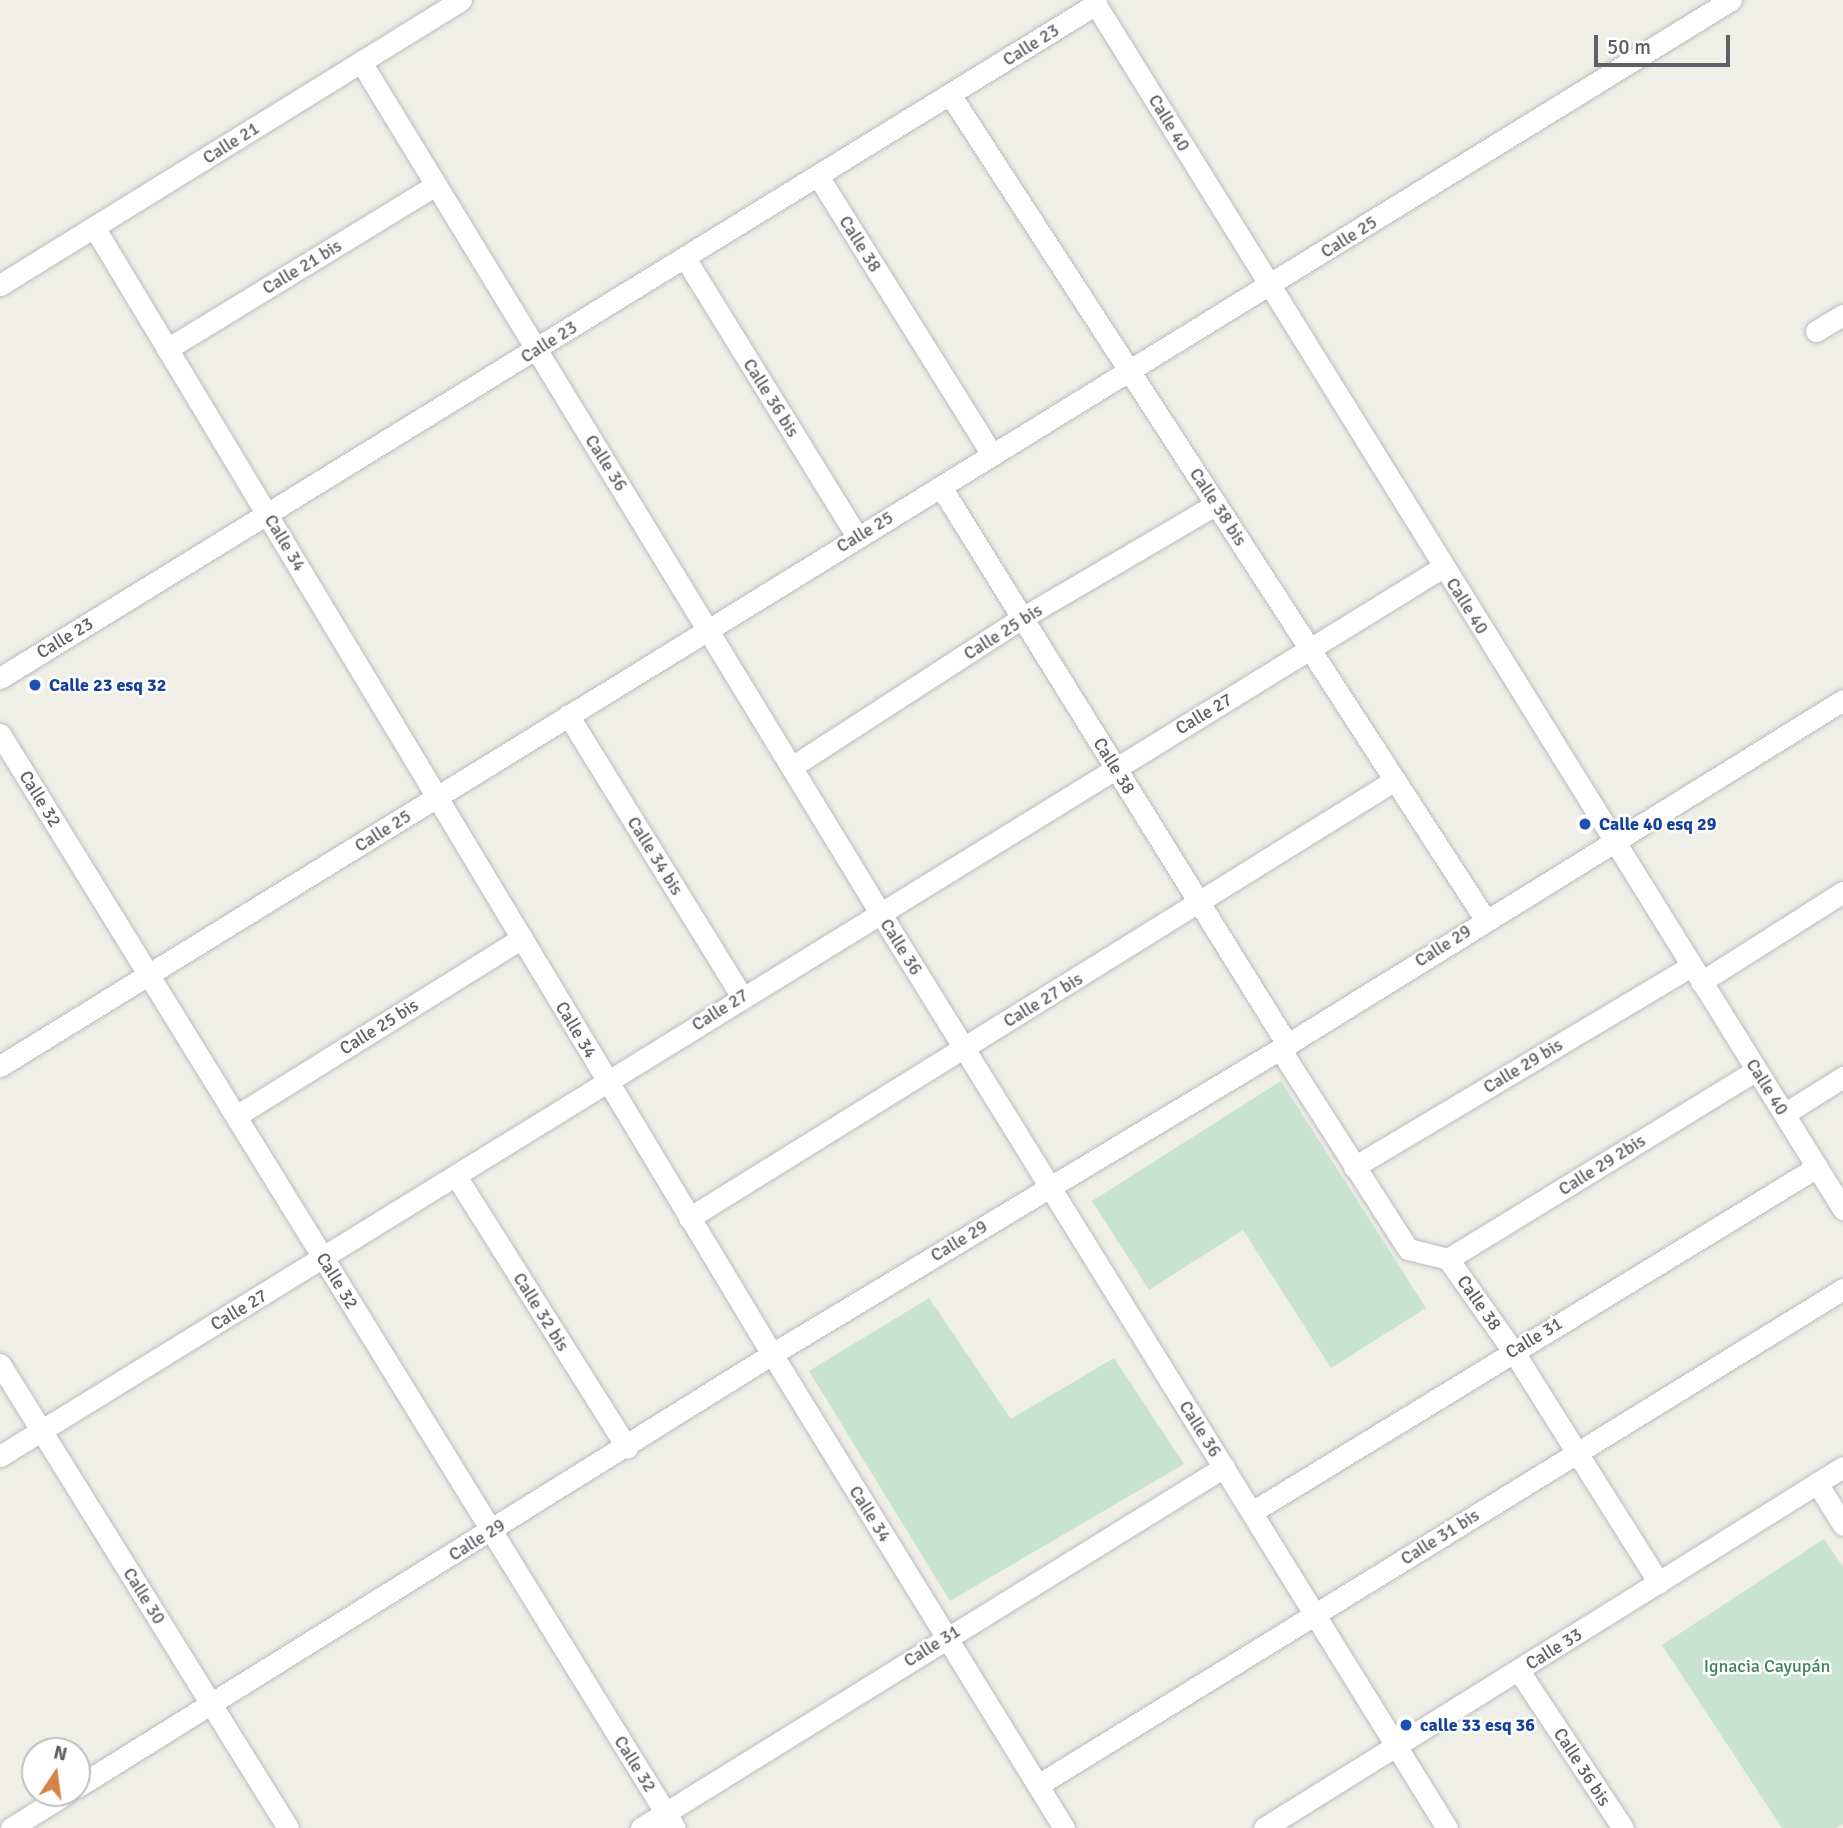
<!DOCTYPE html>
<meta charset="utf-8">
<style>
body{margin:0}
#map{position:relative;width:1843px;height:1828px;overflow:hidden;background:#efefe8;font-family:Signika,sans-serif}
div>[style]{position:absolute}
[style*='--x']{left:calc(var(--x)*1px);top:calc(var(--y)*1px);width:calc(var(--w)*1px);rotate:calc(var(--a)*1deg)}
.green>*{inset:0;background:#c8e4d1}
.roads{filter:drop-shadow(0 0 2px #babac0) drop-shadow(0 0 2px #babac0)}
.minor>*{height:21px;margin:-10.5px;padding:0 10.5px;transform-origin:10.5px;border-radius:10.5px;background:#fff}
.dots>*{width:19px;height:19px;translate:-50% -50%;box-sizing:border-box;border:4px solid #fff;border-radius:50%}
span{translate:-50% -50%;white-space:nowrap;text-align:center;line-height:1.15;-webkit-text-stroke:5px #fff;paint-order:stroke}
.street-label{font-size:18px;color:#5f6066}
.transit-label{font-size:18px;color:#164399;font-weight:700}
.left{translate:0 -50%;text-align:left}
.park-label{font-size:18px;color:#41835a}
.north{position:absolute;left:21px;top:1737px;width:70px;height:70px;box-sizing:border-box;background:#fff;border:2px solid #bfbfc2;border-radius:50%;rotate:13deg;font-size:19px;font-weight:700;line-height:28px;text-align:center;color:#5f6066}
.north::after{content:'';display:block;margin:auto;width:24px;height:32px;background:#d68248;clip-path:polygon(50% 0,100% 100%,50% 72%,0 100%)}
.scale{position:absolute;left:1594px;top:35px;width:136px;height:32px;box-sizing:border-box;border:4px solid #5f6066;border-top:0;padding-left:9px;font-size:21px;line-height:24px;white-space:nowrap;color:#5f6066;-webkit-text-stroke:5px #fff;paint-order:stroke}
</style>
<div id="map">
<div class="green">
<i style="clip-path:polygon(1281px 1081px,1426px 1308px,1331px 1368px,1243px 1230px,1149px 1290px,1092px 1201px)"></i>
<i style="clip-path:polygon(929px 1298px,1011px 1419px,1114px 1358px,1184px 1464px,950px 1601px,809px 1371px)"></i>
<i style="clip-path:polygon(1824px 1539px,1843px 1567px,1843px 1824px,1837px 1828px,1782px 1828px,1662px 1645px)"></i>
</div>
<div class="roads">
<div class="minor">
<i style="--x:1093;--y:0;--w:1423;--a:58.19"></i>
<i style="--x:361;--y:62;--w:995;--a:58.61"></i>
<i style="--x:879;--y:911;--w:1079;--a:58.23"></i>
<i style="--x:951;--y:96;--w:981;--a:57.02"></i>
<i style="--x:818;--y:176;--w:328;--a:58"></i>
<i style="--x:94;--y:227;--w:1315;--a:58.97"></i>
<i style="--x:772;--y:1354;--w:557;--a:58.37"></i>
<i style="--x:685;--y:258;--w:328;--a:58.3"></i>
<i style="--x:0;--y:285;--w:542;--a:-31.73"></i>
<i style="--x:1816;--y:331;--w:31;--a:-31"></i>
<i style="--x:167;--y:349;--w:315;--a:-31.4"></i>
<i style="--x:941;--y:487;--w:656;--a:58.15"></i>
<i style="--x:0;--y:678;--w:1287;--a:-31.59"></i>
<i style="--x:568;--y:715;--w:331;--a:58.3"></i>
<i style="--x:0;--y:734;--w:1285;--a:58.33"></i>
<i style="--x:793;--y:766;--w:273;--a:-32.9"></i>
<i style="--x:1022;--y:618;--w:225;--a:-30.4"></i>
<i style="--x:1701;--y:982;--w:168;--a:-32.4"></i>
<i style="--x:1280;--y:1049;--w:237;--a:57.4"></i>
<i style="--x:1408;--y:1249;--w:41;--a:14"></i>
<i style="--x:1448;--y:1259;--w:113;--a:54.8"></i>
<i style="--x:1513;--y:1351;--w:274;--a:57.8"></i>
<i style="--x:0;--y:1066;--w:2033;--a:-31.63"></i>
<i style="--x:1784;--y:1114;--w:70;--a:-32.1"></i>
<i style="--x:236;--y:1116;--w:337;--a:-31.9"></i>
<i style="--x:1354;--y:1167;--w:392;--a:-30.8"></i>
<i style="--x:456;--y:1176;--w:321;--a:57.8"></i>
<i style="--x:689;--y:1218;--w:831;--a:-31.82"></i>
<i style="--x:1448;--y:1259;--w:361;--a:-31.5"></i>
<i style="--x:0;--y:1364;--w:546;--a:58.17"></i>
<i style="--x:0;--y:1456;--w:1695;--a:-31.64"></i>
<i style="--x:1817;--y:1483;--w:49;--a:58.2"></i>
<i style="--x:1252;--y:1512;--w:662;--a:-31.41"></i>
<i style="--x:1519;--y:1671;--w:188;--a:56.5"></i>
<i style="--x:1038;--y:1785;--w:946;--a:-31.64"></i>
<i style="--x:77;--y:1787;--w:819;--a:-31.92"></i>
<i style="--x:772;--y:1354;--w:593;--a:-30.98"></i>
<i style="--x:1280;--y:1049;--w:662;--a:-31.79"></i>
<i style="--x:11;--y:1828;--w:66;--a:-32"></i>
<i style="--x:641;--y:1828;--w:686;--a:-31.77"></i>
<i style="--x:1264;--y:1828;--w:682;--a:-31.94"></i>
</div>
</div>
<div class="dots">
<i style="left:35px;top:685px;background:#1a4fb4"></i>
<i style="left:1585px;top:824px;background:#1a4fb4"></i>
<i style="left:1406px;top:1725px;background:#1a4fb4"></i>
</div>
<div class="street-label">
<span style="left:1031px;top:45px;rotate:-32deg">Calle 23</span>
<span style="left:1169px;top:123px;rotate:59deg">Calle 40</span>
<span style="left:231px;top:143px;rotate:-32deg">Calle 21</span>
<span style="left:1349px;top:237px;rotate:-32deg">Calle 25</span>
<span style="left:860px;top:244px;rotate:58deg">Calle 38</span>
<span style="left:302px;top:267px;rotate:-31deg">Calle 21 bis</span>
<span style="left:549px;top:342px;rotate:-32deg">Calle 23</span>
<span style="left:771px;top:398px;rotate:58deg">Calle 36 bis</span>
<span style="left:606px;top:463px;rotate:58deg">Calle 36</span>
<span style="left:1218px;top:507px;rotate:57deg">Calle 38 bis</span>
<span style="left:865px;top:532px;rotate:-31deg">Calle 25</span>
<span style="left:285px;top:543px;rotate:59deg">Calle 34</span>
<span style="left:1467px;top:606px;rotate:58deg">Calle 40</span>
<span style="left:1003px;top:632px;rotate:-32deg">Calle 25 bis</span>
<span style="left:65px;top:638px;rotate:-31deg">Calle 23</span>
<span style="left:1204px;top:714px;rotate:-31deg">Calle 27</span>
<span style="left:1114px;top:766px;rotate:58deg">Calle 38</span>
<span style="left:40px;top:799px;rotate:58deg">Calle 32</span>
<span style="left:383px;top:831px;rotate:-32deg">Calle 25</span>
<span style="left:655px;top:856px;rotate:58deg">Calle 34 bis</span>
<span style="left:1443px;top:946px;rotate:-32deg">Calle 29</span>
<span style="left:901px;top:947px;rotate:58deg">Calle 36</span>
<span style="left:1043px;top:1000px;rotate:-31deg">Calle 27 bis</span>
<span style="left:720px;top:1010px;rotate:-32deg">Calle 27</span>
<span style="left:379px;top:1027px;rotate:-32deg">Calle 25 bis</span>
<span style="left:576px;top:1030px;rotate:59deg">Calle 34</span>
<span style="left:1523px;top:1066px;rotate:-31deg">Calle 29 bis</span>
<span style="left:1767px;top:1087px;rotate:58deg">Calle 40</span>
<span style="left:1602px;top:1165px;rotate:-32deg">Calle 29 2bis</span>
<span style="left:959px;top:1241px;rotate:-31deg">Calle 29</span>
<span style="left:337px;top:1281px;rotate:58deg">Calle 32</span>
<span style="left:1479px;top:1303px;rotate:55deg">Calle 38</span>
<span style="left:239px;top:1310px;rotate:-31deg">Calle 27</span>
<span style="left:541px;top:1312px;rotate:58deg">Calle 32 bis</span>
<span style="left:1534px;top:1338px;rotate:-31deg">Calle 31</span>
<span style="left:1200px;top:1429px;rotate:58deg">Calle 36</span>
<span style="left:870px;top:1514px;rotate:58deg">Calle 34</span>
<span style="left:1440px;top:1537px;rotate:-32deg">Calle 31 bis</span>
<span style="left:477px;top:1540px;rotate:-32deg">Calle 29</span>
<span style="left:144px;top:1596px;rotate:58deg">Calle 30</span>
<span style="left:932px;top:1646px;rotate:-32deg">Calle 31</span>
<span style="left:1554px;top:1649px;rotate:-32deg">Calle 33</span>
<span style="left:635px;top:1764px;rotate:58deg">Calle 32</span>
<span style="left:1582px;top:1767px;rotate:57deg">Calle 36 bis</span>
</div>
<div class="transit-label">
<span class="left" style="left:49px;top:685px">Calle 23 esq 32</span>
<span class="left" style="left:1599px;top:824px">Calle 40 esq 29</span>
<span class="left" style="left:1420px;top:1725px">calle 33 esq 36</span>
</div>
<div class="park-label">
<span style="left:1767px;top:1666px">Ignacia Cayupán</span>
</div>
<div class="north">N</div>
<div class="scale">50 m</div>
</div>
